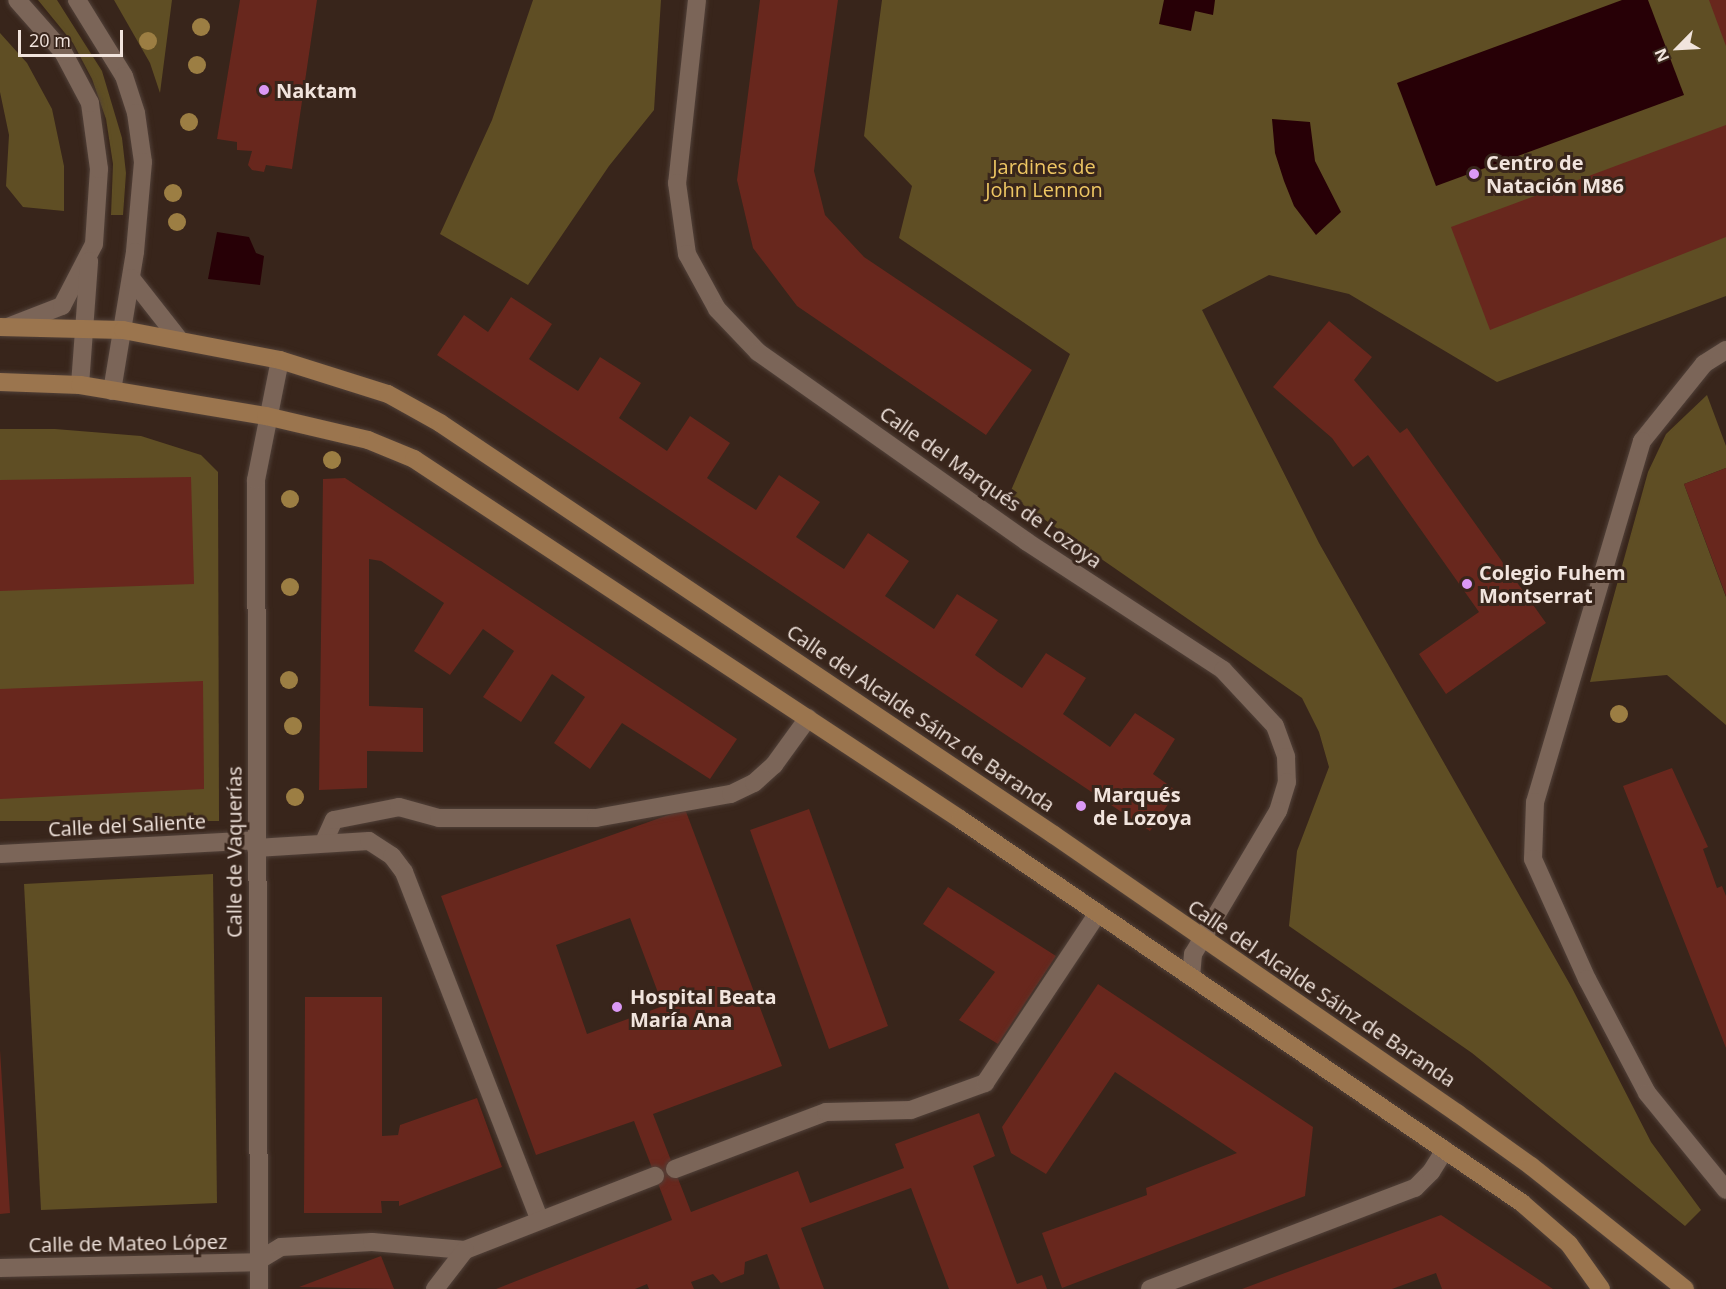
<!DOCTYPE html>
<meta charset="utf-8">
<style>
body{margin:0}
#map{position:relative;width:1726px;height:1289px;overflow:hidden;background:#38251b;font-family:"Open Sans",sans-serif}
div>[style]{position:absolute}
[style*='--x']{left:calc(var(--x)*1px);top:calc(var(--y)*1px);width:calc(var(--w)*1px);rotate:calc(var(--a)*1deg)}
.green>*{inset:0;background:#5f4e24}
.water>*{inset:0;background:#270006}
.building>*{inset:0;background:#68271d}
.roads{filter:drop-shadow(0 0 2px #514139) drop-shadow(0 0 2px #514139)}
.lane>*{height:18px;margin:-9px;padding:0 9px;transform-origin:9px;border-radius:9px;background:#7b6558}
.street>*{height:18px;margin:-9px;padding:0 9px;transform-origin:9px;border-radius:9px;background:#7b6558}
.secondary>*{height:18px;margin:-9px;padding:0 9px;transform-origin:9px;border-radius:9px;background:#9b754e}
.trees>*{width:18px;height:18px;margin:-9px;border-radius:50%;background:#9c7e43}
.dots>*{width:16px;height:16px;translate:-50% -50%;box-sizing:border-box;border:3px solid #38251b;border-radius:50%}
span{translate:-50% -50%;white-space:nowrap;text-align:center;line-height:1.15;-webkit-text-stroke:6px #38251b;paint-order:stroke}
.poi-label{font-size:20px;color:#f1e4dd;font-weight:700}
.left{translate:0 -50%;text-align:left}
.park-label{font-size:20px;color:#eec663}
.street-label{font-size:20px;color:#f1e4dd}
.north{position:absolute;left:1648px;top:18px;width:60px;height:60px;-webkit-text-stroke:4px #38251b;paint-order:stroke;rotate:246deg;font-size:16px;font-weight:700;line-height:24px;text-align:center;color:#f1e4dd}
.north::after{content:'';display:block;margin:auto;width:21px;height:27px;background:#f1e4dd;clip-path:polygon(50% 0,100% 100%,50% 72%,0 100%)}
.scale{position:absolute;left:18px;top:30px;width:105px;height:27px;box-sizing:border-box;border:3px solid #f1e4dd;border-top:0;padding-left:8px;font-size:18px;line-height:21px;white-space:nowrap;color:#f1e4dd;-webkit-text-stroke:4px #38251b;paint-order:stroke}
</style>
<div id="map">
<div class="green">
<i style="clip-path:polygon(38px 0,57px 0,102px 71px,122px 138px,126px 173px,123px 215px,111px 215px,113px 164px,106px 119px,92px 79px,73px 43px)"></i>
<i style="clip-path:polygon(114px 0,172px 0,160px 93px,150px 63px)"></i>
<i style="clip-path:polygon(533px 0,661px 0,654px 110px,609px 166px,528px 285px,440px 234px,492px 120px)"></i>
<i style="clip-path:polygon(882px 0,1726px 0,1726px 296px,1497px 382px,1349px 294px,1269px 275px,1202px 310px,1319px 543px,1572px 988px,1651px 1142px,1701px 1210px,1685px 1226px,1472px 1053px,1289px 926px,1297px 851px,1329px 767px,1319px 732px,1302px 698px,1009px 495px,1070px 354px,899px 238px,912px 186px,864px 136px)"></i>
<i style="clip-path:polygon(0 33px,27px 63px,52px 109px,64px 166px,64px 211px,23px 207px,6px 186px,9px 135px,0 92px)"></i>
<i style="clip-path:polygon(1707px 395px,1726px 446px,1726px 468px,1684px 484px,1726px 597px,1726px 725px,1667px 675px,1590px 682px,1648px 472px,1666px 434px)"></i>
<i style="clip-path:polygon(0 429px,55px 429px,141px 436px,201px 455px,218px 472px,219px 821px,0 821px)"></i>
<i style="clip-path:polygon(213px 874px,217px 1203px,41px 1210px,24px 884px)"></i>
</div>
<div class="water">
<i style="clip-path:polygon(1164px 0,1215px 0,1214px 8px,1213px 15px,1195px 11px,1191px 31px,1159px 24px)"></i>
<i style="clip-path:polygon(1622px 0,1648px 0,1684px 95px,1436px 186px,1397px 83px)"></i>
<i style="clip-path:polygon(1272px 119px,1310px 122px,1315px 161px,1341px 212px,1316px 235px,1294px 206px,1284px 181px,1275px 153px)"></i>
<i style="clip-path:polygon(217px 232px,249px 237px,256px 253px,264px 256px,260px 285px,208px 279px)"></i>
</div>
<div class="building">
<i style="clip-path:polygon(240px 0,317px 0,292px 169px,266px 165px,264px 172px,252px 170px,248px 165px,252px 151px,237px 150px,237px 142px,217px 139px)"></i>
<i style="clip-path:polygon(760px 0,838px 0,814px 171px,825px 215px,864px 257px,1032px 370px,986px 435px,797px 306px,753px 248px,737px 180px)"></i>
<i style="clip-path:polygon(1709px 0,1726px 0,1726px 46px)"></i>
<i style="clip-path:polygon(1726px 125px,1726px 237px,1490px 330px,1451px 227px)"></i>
<i style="clip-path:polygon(511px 297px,552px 324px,529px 359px,553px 375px,578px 391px,600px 357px,641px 383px,619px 418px,667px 451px,690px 416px,730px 443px,707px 478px,731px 494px,756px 510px,779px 475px,820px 502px,796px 537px,821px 554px,844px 569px,868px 533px,909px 561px,885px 596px,909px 612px,934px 629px,957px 594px,998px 620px,975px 655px,998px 672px,1022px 688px,1046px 653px,1086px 678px,1063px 714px,1110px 747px,1135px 713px,1175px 739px,1153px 774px,1177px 791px,1150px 831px,437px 355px,464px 315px,488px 332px)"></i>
<i style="clip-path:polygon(1329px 321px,1372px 357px,1354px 380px,1400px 433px,1407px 428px,1546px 623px,1446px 694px,1419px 654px,1479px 612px,1368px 455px,1353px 467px,1332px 438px,1273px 387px)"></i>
<i style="clip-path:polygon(1726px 468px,1726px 596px,1684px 484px)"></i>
<i style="clip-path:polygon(191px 477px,194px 584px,0 591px,0 480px)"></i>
<i style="clip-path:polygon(345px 478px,737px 739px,710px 779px,622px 723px,590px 769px,554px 743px,585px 697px,552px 674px,521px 722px,483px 697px,514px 651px,483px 629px,450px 675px,414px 651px,444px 603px,381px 561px,369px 559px,369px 706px,423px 708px,423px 752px,367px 751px,367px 788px,319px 790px,323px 479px)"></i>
<i style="clip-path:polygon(203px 681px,204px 789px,0 799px,0 689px)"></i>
<i style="clip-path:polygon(1672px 768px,1708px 847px,1703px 849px,1717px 888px,1722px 886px,1726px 896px,1726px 1048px,1623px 786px)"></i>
<i style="clip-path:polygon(evenodd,685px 809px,782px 1066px,653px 1114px,691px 1212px,798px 1171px,810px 1203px,904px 1168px,895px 1144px,979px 1113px,995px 1156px,973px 1166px,1017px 1284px,1042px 1275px,1047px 1289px,949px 1289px,911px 1188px,801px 1228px,824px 1289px,780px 1289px,767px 1254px,745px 1262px,744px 1274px,721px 1283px,713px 1274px,691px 1282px,694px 1289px,649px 1289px,647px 1284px,635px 1289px,496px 1289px,672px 1220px,634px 1121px,536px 1155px,441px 896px,685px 809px,630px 918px,663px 1006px,587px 1034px,556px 945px,630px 918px)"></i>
<i style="clip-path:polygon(809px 809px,888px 1026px,829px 1049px,750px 830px)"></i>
<i style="clip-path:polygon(948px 887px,1056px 956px,998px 1044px,959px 1020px,995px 972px,923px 924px)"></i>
<i style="clip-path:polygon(1098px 984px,1313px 1127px,1305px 1196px,1062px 1288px,1042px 1233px,1147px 1195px,1146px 1188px,1237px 1153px,1115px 1072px,1046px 1174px,1011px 1153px,1002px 1127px)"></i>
<i style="clip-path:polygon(305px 997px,382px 997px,382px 1136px,398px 1135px,400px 1125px,477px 1098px,502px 1167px,399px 1206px,399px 1201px,381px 1201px,382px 1213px,304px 1213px)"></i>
<i style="clip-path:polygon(0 1050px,10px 1213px,0 1214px)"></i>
<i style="clip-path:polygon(1441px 1215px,1553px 1289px,1442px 1289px,1436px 1273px,1392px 1289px,1242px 1289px)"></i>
<i style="clip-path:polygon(381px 1256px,394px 1289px,299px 1287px)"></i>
</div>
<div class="roads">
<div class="lane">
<i style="--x:324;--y:842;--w:24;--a:-66"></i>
<i style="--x:334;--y:820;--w:66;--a:-11.3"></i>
<i style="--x:399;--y:807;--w:41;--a:15.4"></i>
<i style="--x:439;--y:818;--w:157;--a:0"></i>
<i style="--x:596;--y:818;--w:137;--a:-10.1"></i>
<i style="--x:731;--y:794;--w:25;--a:-26"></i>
<i style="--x:754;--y:783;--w:27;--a:-42"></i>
<i style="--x:774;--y:765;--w:58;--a:-54.1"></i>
<i style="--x:256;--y:848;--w:113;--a:-3.5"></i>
<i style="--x:369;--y:841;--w:27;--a:33"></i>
<i style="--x:392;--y:856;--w:20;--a:53"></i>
<i style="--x:404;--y:872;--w:372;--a:68.7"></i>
<i style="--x:675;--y:1169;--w:161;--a:-20.7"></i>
<i style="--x:826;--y:1112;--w:85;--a:-1.3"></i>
<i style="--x:911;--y:1110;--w:79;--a:-20"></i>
<i style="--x:256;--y:1262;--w:29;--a:-31"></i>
<i style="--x:281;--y:1247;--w:91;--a:-3.1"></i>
<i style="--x:372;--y:1242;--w:93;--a:4.9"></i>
<i style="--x:465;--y:1250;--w:204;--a:-21.3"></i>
<i style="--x:435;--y:1289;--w:49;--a:-52.4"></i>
</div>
<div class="street">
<i style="--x:77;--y:0;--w:89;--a:58.3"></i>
<i style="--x:124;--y:76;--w:39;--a:72"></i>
<i style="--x:136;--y:113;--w:49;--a:81.9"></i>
<i style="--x:143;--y:162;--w:90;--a:95.1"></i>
<i style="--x:135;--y:252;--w:141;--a:99.4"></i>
<i style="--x:697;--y:0;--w:184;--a:96.2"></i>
<i style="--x:677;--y:183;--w:72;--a:82"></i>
<i style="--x:687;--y:254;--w:63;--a:61.4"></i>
<i style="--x:717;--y:309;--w:59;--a:46.4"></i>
<i style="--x:758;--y:352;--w:329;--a:35.2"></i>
<i style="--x:1027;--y:542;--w:234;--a:33.1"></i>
<i style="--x:1223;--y:670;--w:76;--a:47.1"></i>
<i style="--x:1275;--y:726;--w:33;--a:70"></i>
<i style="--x:1286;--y:757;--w:25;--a:88"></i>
<i style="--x:1287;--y:782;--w:30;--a:107"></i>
<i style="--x:1278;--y:811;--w:166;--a:120.7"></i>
<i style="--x:1193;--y:954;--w:21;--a:95"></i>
<i style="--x:131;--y:278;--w:76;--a:51.9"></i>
<i style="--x:8;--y:327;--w:58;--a:-21.3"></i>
<i style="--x:62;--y:306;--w:70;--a:-62.7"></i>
<i style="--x:94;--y:244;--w:75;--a:-86.2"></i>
<i style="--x:99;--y:169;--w:67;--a:-97.8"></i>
<i style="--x:90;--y:103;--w:58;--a:-117.9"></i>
<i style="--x:63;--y:52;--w:69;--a:-131.5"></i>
<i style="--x:1726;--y:350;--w:26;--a:148"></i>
<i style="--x:1704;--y:364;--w:99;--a:128.8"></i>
<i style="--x:1642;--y:441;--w:377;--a:106.5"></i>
<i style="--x:1535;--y:802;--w:57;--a:92"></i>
<i style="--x:1533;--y:859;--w:132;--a:65.8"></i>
<i style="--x:1587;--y:979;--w:129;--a:62.2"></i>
<i style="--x:1647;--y:1093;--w:125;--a:50.8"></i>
<i style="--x:80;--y:385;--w:124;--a:-85.8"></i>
<i style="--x:0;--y:854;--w:256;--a:-3.1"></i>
<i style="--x:985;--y:1083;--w:204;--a:-56.4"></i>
<i style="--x:0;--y:1268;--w:256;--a:-1.3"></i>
<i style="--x:259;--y:1289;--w:809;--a:-90.21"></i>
<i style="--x:256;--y:480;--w:122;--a:-78.7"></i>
<i style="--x:1150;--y:1289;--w:284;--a:-20.9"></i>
<i style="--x:1415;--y:1188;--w:23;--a:-45"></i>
<i style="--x:1431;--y:1172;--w:26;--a:-58"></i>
</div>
<div class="secondary">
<i style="--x:0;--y:327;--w:123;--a:1.4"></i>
<i style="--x:123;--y:330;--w:160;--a:10.8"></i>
<i style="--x:280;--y:360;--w:113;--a:17.5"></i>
<i style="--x:388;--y:394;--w:60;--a:29.1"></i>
<i style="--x:440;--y:423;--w:739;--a:33.86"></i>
<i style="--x:1054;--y:835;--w:490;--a:34.6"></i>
<i style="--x:1457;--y:1113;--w:91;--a:35.6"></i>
<i style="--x:1531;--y:1166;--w:197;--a:38.6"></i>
<i style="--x:0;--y:382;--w:80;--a:2.1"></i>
<i style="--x:80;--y:385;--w:189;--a:9.5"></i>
<i style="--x:266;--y:416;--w:105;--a:13.2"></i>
<i style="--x:368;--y:440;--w:50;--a:22.4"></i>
<i style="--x:414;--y:459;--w:654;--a:33.4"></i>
<i style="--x:960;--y:819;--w:681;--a:34.34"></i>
<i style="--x:1522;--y:1203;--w:62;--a:41.1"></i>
<i style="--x:1569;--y:1244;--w:55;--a:54.6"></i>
</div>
</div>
<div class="trees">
<i style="left:201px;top:27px"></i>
<i style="left:148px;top:41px"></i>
<i style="left:197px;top:65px"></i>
<i style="left:189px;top:122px"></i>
<i style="left:173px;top:193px"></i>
<i style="left:177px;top:222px"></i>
<i style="left:332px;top:460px"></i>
<i style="left:290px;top:499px"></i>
<i style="left:290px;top:587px"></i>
<i style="left:289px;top:680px"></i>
<i style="left:1619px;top:714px"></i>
<i style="left:293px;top:726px"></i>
<i style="left:295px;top:797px"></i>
</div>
<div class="dots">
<i style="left:264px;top:90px;background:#db99f5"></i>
<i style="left:1474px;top:174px;background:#db99f5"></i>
<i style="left:1467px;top:584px;background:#db99f5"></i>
<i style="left:1081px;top:806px;background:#db99f5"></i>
<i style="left:617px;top:1007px;background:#db99f5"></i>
</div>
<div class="poi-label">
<span class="left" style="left:276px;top:90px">Naktam</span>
<span class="left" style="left:1486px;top:174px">Centro de<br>Natación M86</span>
<span class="left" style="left:1479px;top:584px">Colegio Fuhem<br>Montserrat</span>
<span class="left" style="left:1093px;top:806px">Marqués<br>de Lozoya</span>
<span class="left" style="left:630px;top:1008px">Hospital Beata<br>María Ana</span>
</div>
<div class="park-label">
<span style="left:1044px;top:178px">Jardines de<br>John Lennon</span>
</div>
<div class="street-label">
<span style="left:991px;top:487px;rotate:35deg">Calle del Marqués de Lozoya</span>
<span style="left:921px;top:718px;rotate:34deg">Calle del Alcalde Sáinz de Baranda</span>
<span style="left:127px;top:825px;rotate:-3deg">Calle del Saliente</span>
<span style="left:234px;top:852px;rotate:-90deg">Calle de Vaquerías</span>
<span style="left:1322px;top:993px;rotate:34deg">Calle del Alcalde Sáinz de Baranda</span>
<span style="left:128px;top:1243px;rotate:-1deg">Calle de Mateo López</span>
</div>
<div class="north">N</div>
<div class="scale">20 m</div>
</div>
